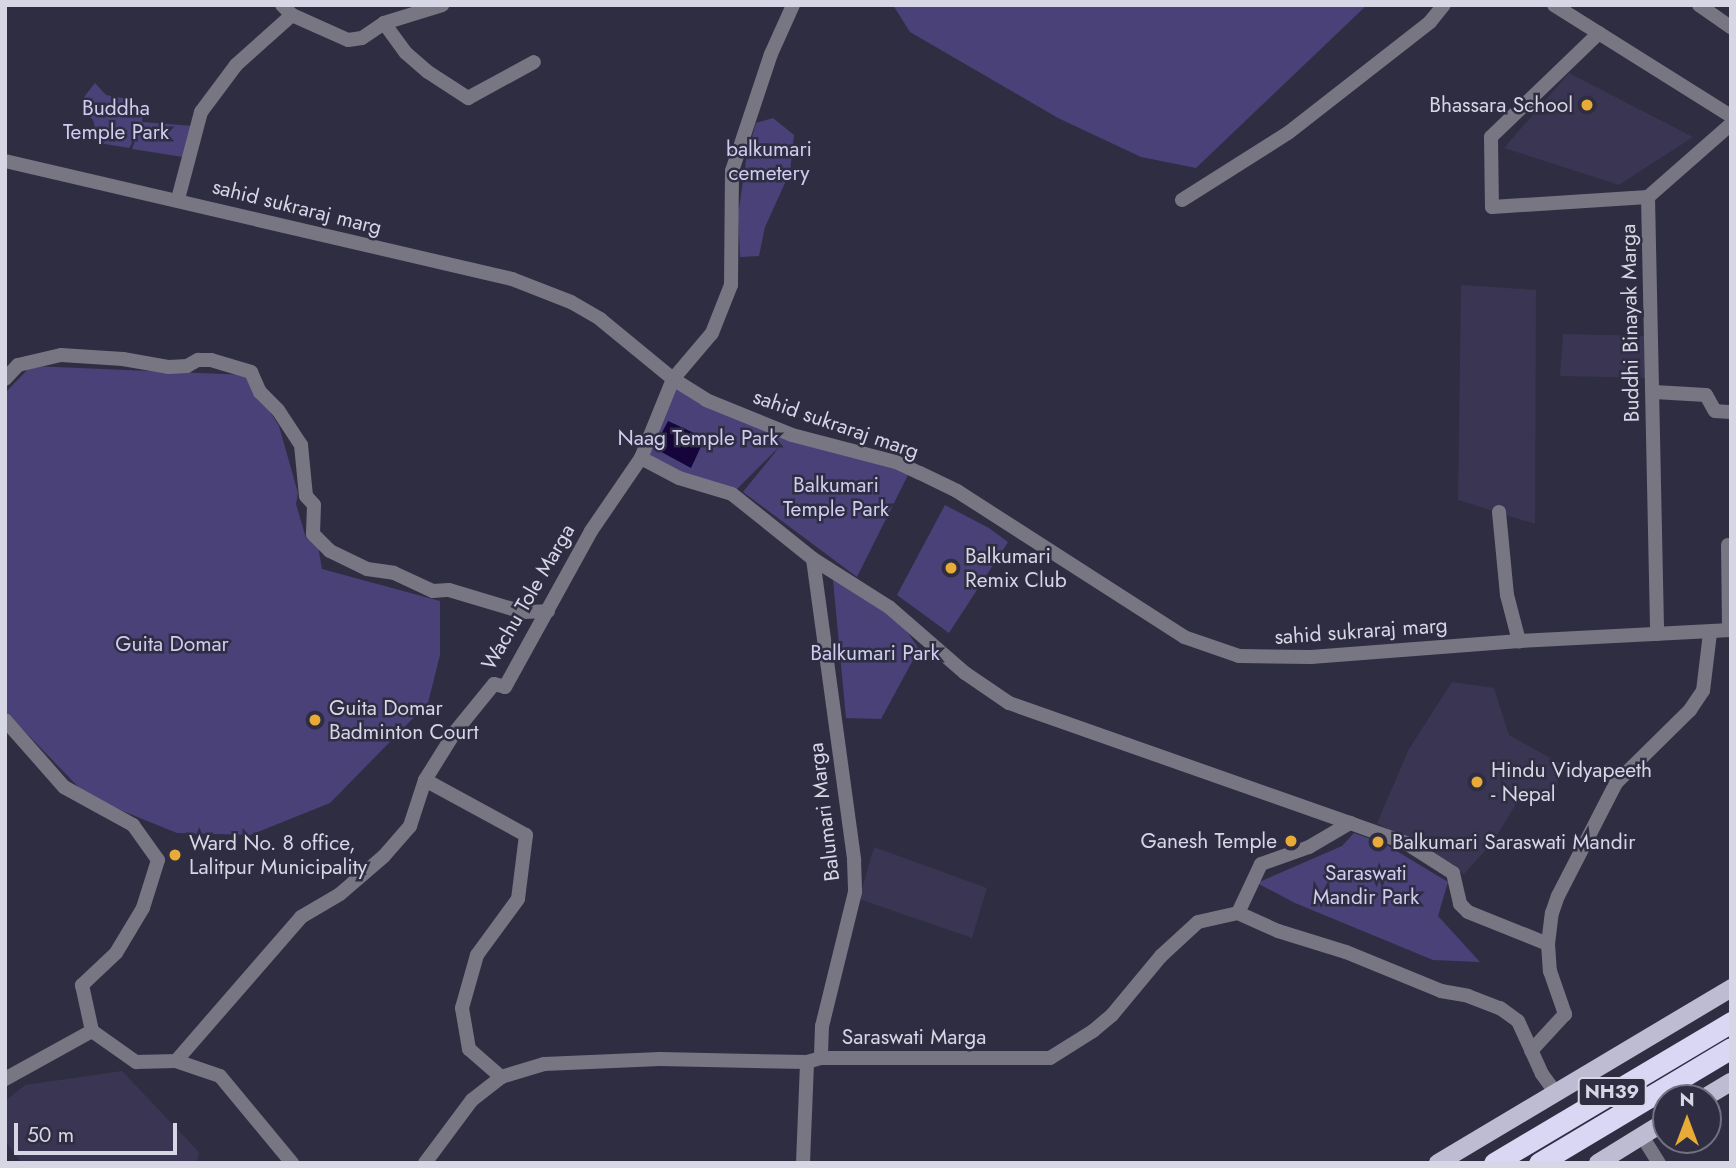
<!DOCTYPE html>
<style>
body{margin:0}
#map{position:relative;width:1736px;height:1168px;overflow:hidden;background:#2f2d42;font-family:Jost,sans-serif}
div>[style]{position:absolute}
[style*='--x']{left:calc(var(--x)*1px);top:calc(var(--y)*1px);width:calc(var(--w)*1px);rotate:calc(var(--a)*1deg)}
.built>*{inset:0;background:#393552}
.green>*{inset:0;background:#4a4178}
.water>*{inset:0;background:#16053a}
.street>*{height:14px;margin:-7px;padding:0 7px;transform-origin:7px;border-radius:7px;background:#777682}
.primary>*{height:18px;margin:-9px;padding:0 9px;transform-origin:9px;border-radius:9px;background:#bebcd3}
.highway>*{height:21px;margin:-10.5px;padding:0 10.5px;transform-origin:10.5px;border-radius:10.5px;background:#dad7f4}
.dots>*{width:19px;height:19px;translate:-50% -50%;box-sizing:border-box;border:4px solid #2f2d42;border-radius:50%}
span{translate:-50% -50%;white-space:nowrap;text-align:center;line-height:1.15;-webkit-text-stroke:5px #2f2d42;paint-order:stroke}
.shield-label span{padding:2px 5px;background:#2f2d42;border:2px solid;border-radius:5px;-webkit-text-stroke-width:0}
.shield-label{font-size:19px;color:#d7d6e5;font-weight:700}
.poi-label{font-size:21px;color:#d7d6e5}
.right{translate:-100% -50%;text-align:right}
.left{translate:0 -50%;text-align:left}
.park-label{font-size:21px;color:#cfccf0}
.street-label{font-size:21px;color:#d7d6e5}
.frame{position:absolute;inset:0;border:7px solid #d7d6e5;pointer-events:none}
.north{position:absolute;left:1652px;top:1084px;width:70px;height:70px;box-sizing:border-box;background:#2f2d42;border:2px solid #727183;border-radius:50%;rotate:0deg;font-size:19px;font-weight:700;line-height:28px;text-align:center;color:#d7d6e5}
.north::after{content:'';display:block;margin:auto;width:24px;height:32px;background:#e8ab37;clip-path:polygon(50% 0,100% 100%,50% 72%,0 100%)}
.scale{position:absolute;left:14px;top:1123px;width:163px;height:32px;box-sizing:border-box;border:4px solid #d7d6e5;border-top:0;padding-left:9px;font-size:21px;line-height:24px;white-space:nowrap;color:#d7d6e5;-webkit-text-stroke:5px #2f2d42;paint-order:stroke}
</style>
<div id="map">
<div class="built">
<i style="clip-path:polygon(1569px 73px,1693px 137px,1619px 185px,1504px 148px)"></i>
<i style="clip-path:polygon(1461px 285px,1536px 290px,1535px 524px,1458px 500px)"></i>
<i style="clip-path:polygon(1563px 334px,1652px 336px,1652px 378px,1560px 376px)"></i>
<i style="clip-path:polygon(1452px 682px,1494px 688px,1509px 735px,1563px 765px,1553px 801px,1519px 799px,1493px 842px,1464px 874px,1377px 823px,1409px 749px)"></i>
<i style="clip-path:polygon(874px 847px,987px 888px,972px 938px,859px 899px)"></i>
<i style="clip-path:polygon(122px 1071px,199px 1152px,197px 1163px,22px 1163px,5px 1141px,5px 1101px,25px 1085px)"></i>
</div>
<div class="green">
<i style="clip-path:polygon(893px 5px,1367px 5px,1196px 168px,1141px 157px,1058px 118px,910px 32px)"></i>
<i style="clip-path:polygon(95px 83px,106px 95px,128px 99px,135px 104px,143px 113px,142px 122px,193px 126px,183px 157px,132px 149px,138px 132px,129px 148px,99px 143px,93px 120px,86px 113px,84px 97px)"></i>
<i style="clip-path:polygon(773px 118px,794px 135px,790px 172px,765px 227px,759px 256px,740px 257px,738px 215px,747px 154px,756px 123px)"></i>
<i style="clip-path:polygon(31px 366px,247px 375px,279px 426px,298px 493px,296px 504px,306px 538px,318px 546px,322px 569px,440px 601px,440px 655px,428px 703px,330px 803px,250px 835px,177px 833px,88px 797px,5px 711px,5px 393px)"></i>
<i style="clip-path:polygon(672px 383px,791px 434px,796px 429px,912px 467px,857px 577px,743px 492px,781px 445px,732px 494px,643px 459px)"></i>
<i style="clip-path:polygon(945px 505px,989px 528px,1008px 542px,949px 633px,897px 595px)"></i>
<i style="clip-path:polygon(833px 580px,884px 610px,908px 633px,919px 649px,881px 719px,846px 718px)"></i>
<i style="clip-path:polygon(1354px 833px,1385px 844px,1448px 882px,1438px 916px,1480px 962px,1433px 960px,1295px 903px,1257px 883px,1342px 846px)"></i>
</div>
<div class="water">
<i style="clip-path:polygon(668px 421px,705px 438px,691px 468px,654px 448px)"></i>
</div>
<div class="street">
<i style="--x:1554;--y:5;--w:209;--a:32.1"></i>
<i style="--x:1699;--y:5;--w:39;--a:35"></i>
<i style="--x:292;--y:15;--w:61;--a:24.1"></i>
<i style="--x:348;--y:40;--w:14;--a:-8"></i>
<i style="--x:362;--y:38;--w:27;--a:-34"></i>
<i style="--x:384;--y:23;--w:61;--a:-17.2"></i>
<i style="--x:384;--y:23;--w:37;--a:54"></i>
<i style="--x:406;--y:53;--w:29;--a:41"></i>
<i style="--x:428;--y:72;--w:48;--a:33"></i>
<i style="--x:468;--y:98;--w:75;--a:-28.6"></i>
<i style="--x:1599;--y:33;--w:150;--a:136.1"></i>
<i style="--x:1491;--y:137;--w:70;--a:89.2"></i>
<i style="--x:1492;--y:207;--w:156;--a:-3.7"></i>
<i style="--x:1648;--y:197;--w:437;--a:88.8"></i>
<i style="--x:5;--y:161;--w:521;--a:13.1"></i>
<i style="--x:512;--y:279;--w:63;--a:21.3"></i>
<i style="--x:571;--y:302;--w:34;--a:30"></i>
<i style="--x:600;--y:319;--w:94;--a:39.4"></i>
<i style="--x:673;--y:379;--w:39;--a:32"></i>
<i style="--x:706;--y:400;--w:93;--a:22.1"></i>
<i style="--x:792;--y:435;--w:107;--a:14.6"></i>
<i style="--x:896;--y:462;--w:26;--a:25"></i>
<i style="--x:920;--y:473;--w:41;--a:25.9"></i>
<i style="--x:957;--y:491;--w:270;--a:32.7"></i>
<i style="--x:1184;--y:637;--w:58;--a:19.1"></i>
<i style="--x:1239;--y:656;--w:72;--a:0.8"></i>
<i style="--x:1311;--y:657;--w:209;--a:-4.4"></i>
<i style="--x:1519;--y:641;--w:212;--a:-3"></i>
<i style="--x:1648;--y:197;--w:111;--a:-41.3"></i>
<i style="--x:178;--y:199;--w:90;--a:-75.2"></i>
<i style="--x:201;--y:112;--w:59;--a:-53.3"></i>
<i style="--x:236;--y:65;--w:75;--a:-41.8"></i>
<i style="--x:292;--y:15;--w:14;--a:-135"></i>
<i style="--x:1182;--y:200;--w:125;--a:-32.3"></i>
<i style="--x:1288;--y:133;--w:180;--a:-38"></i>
<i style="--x:1430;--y:22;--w:22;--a:-51"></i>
<i style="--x:5;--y:379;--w:19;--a:-47"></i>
<i style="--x:18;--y:365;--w:44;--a:-13.1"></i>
<i style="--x:61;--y:355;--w:62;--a:3.7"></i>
<i style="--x:123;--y:359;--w:47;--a:9.9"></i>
<i style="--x:169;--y:367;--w:18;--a:-3"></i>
<i style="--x:187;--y:366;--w:13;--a:-29"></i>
<i style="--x:198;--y:360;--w:13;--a:0"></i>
<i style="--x:211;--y:360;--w:42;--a:16.7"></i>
<i style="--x:251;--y:372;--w:22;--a:66"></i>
<i style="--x:260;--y:392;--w:25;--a:45"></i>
<i style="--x:278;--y:410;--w:42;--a:56.7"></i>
<i style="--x:301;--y:445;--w:51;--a:84.4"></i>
<i style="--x:306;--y:496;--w:12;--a:48"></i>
<i style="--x:314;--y:505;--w:29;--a:92"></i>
<i style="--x:313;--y:534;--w:24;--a:45"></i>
<i style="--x:330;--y:551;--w:41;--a:25.9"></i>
<i style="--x:367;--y:569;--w:27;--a:8"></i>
<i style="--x:394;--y:573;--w:43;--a:24.8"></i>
<i style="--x:433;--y:591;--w:16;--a:-4"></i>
<i style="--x:449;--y:590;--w:77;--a:16.6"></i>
<i style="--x:523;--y:612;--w:25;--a:-2"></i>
<i style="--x:1654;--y:392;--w:52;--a:3.3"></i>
<i style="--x:1706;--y:395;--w:18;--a:61"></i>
<i style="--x:1715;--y:411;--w:16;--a:4"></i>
<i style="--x:641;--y:458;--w:43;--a:27.8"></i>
<i style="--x:679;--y:478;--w:55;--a:16.8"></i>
<i style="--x:732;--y:494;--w:104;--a:38.7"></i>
<i style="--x:813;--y:559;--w:90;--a:32.3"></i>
<i style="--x:889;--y:607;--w:101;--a:41"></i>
<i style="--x:965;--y:673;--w:53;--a:34.3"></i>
<i style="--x:1009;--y:703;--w:361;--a:19.4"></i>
<i style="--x:1499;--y:512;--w:83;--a:84.5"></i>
<i style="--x:1507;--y:595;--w:48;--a:75.4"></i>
<i style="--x:1728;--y:545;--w:85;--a:89.3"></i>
<i style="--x:813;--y:559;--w:304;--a:82.2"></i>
<i style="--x:854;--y:860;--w:32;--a:88"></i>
<i style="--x:855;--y:892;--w:138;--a:103.8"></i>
<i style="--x:822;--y:1026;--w:32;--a:92"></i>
<i style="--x:5;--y:720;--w:89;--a:48.6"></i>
<i style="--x:64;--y:787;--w:79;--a:28.8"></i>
<i style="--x:133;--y:825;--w:43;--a:54.5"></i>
<i style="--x:158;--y:860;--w:50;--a:107.4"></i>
<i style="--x:143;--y:908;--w:52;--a:121"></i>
<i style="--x:116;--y:953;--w:47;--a:136.7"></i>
<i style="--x:82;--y:985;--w:47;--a:77.7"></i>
<i style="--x:425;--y:780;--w:115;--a:28.6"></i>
<i style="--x:526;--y:835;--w:64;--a:97.1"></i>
<i style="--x:518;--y:899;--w:69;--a:126.2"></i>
<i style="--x:477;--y:955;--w:55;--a:105.8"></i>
<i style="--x:462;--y:1008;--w:42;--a:80.3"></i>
<i style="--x:469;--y:1049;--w:43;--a:41.2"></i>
<i style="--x:1238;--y:913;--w:44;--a:24.2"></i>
<i style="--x:1278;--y:931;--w:71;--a:17.2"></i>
<i style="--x:1346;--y:952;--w:103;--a:22.3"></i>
<i style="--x:1441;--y:991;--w:27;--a:10"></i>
<i style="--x:1468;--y:996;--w:34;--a:21"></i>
<i style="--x:1500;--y:1008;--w:22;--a:36"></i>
<i style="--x:1518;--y:1021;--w:58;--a:65.6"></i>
<i style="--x:1542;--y:1074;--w:24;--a:54"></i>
<i style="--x:1548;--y:944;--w:31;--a:-83"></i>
<i style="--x:1552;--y:913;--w:18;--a:-71"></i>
<i style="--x:1558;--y:896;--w:127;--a:-62.8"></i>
<i style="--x:1616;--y:783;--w:104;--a:-44.6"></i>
<i style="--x:1690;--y:710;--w:23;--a:-56"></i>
<i style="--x:1703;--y:691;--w:58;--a:-83.1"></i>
<i style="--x:176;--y:1061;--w:191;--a:-49"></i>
<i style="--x:301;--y:917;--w:45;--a:-30.5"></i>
<i style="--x:340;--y:894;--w:58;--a:-40.8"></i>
<i style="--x:384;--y:856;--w:40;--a:-49"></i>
<i style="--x:410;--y:826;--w:48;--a:-71.9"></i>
<i style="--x:425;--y:780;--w:57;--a:-58"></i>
<i style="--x:455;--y:732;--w:62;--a:-50.9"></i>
<i style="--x:494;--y:684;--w:11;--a:15"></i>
<i style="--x:505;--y:687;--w:178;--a:-61.1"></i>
<i style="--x:591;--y:531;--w:88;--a:-55.6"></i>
<i style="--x:641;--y:458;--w:85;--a:-67.9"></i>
<i style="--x:673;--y:379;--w:60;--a:-49.7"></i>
<i style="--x:712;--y:333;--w:52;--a:-68.4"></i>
<i style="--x:731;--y:285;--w:114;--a:-89.5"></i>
<i style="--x:732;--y:171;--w:123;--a:-71.6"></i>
<i style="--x:771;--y:54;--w:54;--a:-65.8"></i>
<i style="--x:5;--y:1079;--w:99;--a:-28.9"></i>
<i style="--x:92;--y:1031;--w:54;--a:35.2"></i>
<i style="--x:136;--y:1062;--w:40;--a:-1.4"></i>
<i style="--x:176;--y:1061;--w:46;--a:18.8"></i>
<i style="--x:220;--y:1076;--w:113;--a:50.4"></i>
<i style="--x:1642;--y:1136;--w:32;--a:58"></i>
<i style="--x:425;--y:1163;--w:79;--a:-53.3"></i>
<i style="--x:472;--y:1100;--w:37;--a:-38"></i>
<i style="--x:501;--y:1077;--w:45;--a:-16.8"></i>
<i style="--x:544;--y:1064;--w:116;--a:-2.5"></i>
<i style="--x:660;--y:1059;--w:147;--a:1.2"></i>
<i style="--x:807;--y:1062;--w:15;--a:-16"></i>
<i style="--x:821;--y:1058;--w:229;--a:0"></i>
<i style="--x:1050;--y:1058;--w:51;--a:-32.1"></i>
<i style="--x:1093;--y:1031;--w:25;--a:-40"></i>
<i style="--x:1112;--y:1015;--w:77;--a:-50.3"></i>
<i style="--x:1161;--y:956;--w:50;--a:-42.6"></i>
<i style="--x:1198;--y:922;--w:41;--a:-12.7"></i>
<i style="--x:1238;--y:913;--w:54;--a:-64.9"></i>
<i style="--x:1261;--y:864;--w:51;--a:-19.5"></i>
<i style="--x:1309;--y:847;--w:48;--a:-30.3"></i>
<i style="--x:1350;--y:823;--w:59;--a:19.7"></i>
<i style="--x:1406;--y:843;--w:56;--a:32.6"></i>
<i style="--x:1453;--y:873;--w:32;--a:77"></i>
<i style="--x:1460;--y:904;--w:11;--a:45"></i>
<i style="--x:1468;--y:912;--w:86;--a:21.8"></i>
<i style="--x:1548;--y:944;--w:27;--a:86"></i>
<i style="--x:1550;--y:971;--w:46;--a:70.8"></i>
<i style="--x:1565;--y:1014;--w:50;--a:132.6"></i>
<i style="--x:803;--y:1163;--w:101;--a:-87.7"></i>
</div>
<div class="primary">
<i style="--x:1704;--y:1098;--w:31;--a:-31"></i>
<i style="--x:1438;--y:1163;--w:341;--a:-30.8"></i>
<i style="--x:1598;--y:1163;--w:80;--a:-31.7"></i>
</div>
<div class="highway">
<i style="--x:1494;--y:1163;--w:276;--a:-30.7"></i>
<i style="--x:1539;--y:1163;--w:224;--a:-30.9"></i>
</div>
<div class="dots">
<i style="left:1587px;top:105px;background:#e8ab37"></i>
<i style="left:951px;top:568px;background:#e8ab37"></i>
<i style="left:315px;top:720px;background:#e8ab37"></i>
<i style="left:1477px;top:782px;background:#e8ab37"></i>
<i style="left:1291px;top:841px;background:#e8ab37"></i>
<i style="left:1378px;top:842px;background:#e8ab37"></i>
<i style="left:175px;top:855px;background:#e8ab37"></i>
</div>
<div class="shield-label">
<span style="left:1612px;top:1092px">NH39</span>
</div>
<div class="poi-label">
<span class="right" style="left:1573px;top:105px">Bhassara School</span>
<span class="left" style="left:965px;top:568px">Balkumari<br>Remix Club</span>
<span class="left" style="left:329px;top:720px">Guita Domar<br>Badminton Court</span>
<span class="left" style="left:1491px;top:782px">Hindu Vidyapeeth<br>- Nepal</span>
<span class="right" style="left:1277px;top:841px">Ganesh Temple</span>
<span class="left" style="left:1392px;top:842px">Balkumari Saraswati Mandir</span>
<span class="left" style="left:189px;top:855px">Ward No. 8 office,<br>Lalitpur Municipality</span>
</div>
<div class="park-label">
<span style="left:116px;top:120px">Buddha<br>Temple Park</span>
<span style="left:769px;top:161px">balkumari<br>cemetery</span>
<span style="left:698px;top:438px">Naag Temple Park</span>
<span style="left:836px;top:497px">Balkumari<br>Temple Park</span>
<span style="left:172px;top:644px">Guita Domar</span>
<span style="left:875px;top:653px">Balkumari Park</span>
<span style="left:1366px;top:885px">Saraswati<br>Mandir Park</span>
</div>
<div class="street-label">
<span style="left:297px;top:207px;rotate:14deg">sahid sukraraj marg</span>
<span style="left:1630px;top:323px;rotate:-91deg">Buddhi Binayak Marga</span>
<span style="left:836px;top:424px;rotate:19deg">sahid sukraraj marg</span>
<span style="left:528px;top:597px;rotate:-60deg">Wachu Tole Marga</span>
<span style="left:1361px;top:631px;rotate:-4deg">sahid sukraraj marg</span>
<span style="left:824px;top:812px;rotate:-97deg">Balumari Marga</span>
<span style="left:914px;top:1037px">Saraswati Marga</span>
</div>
<div class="frame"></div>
<div class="north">N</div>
<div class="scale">50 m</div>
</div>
